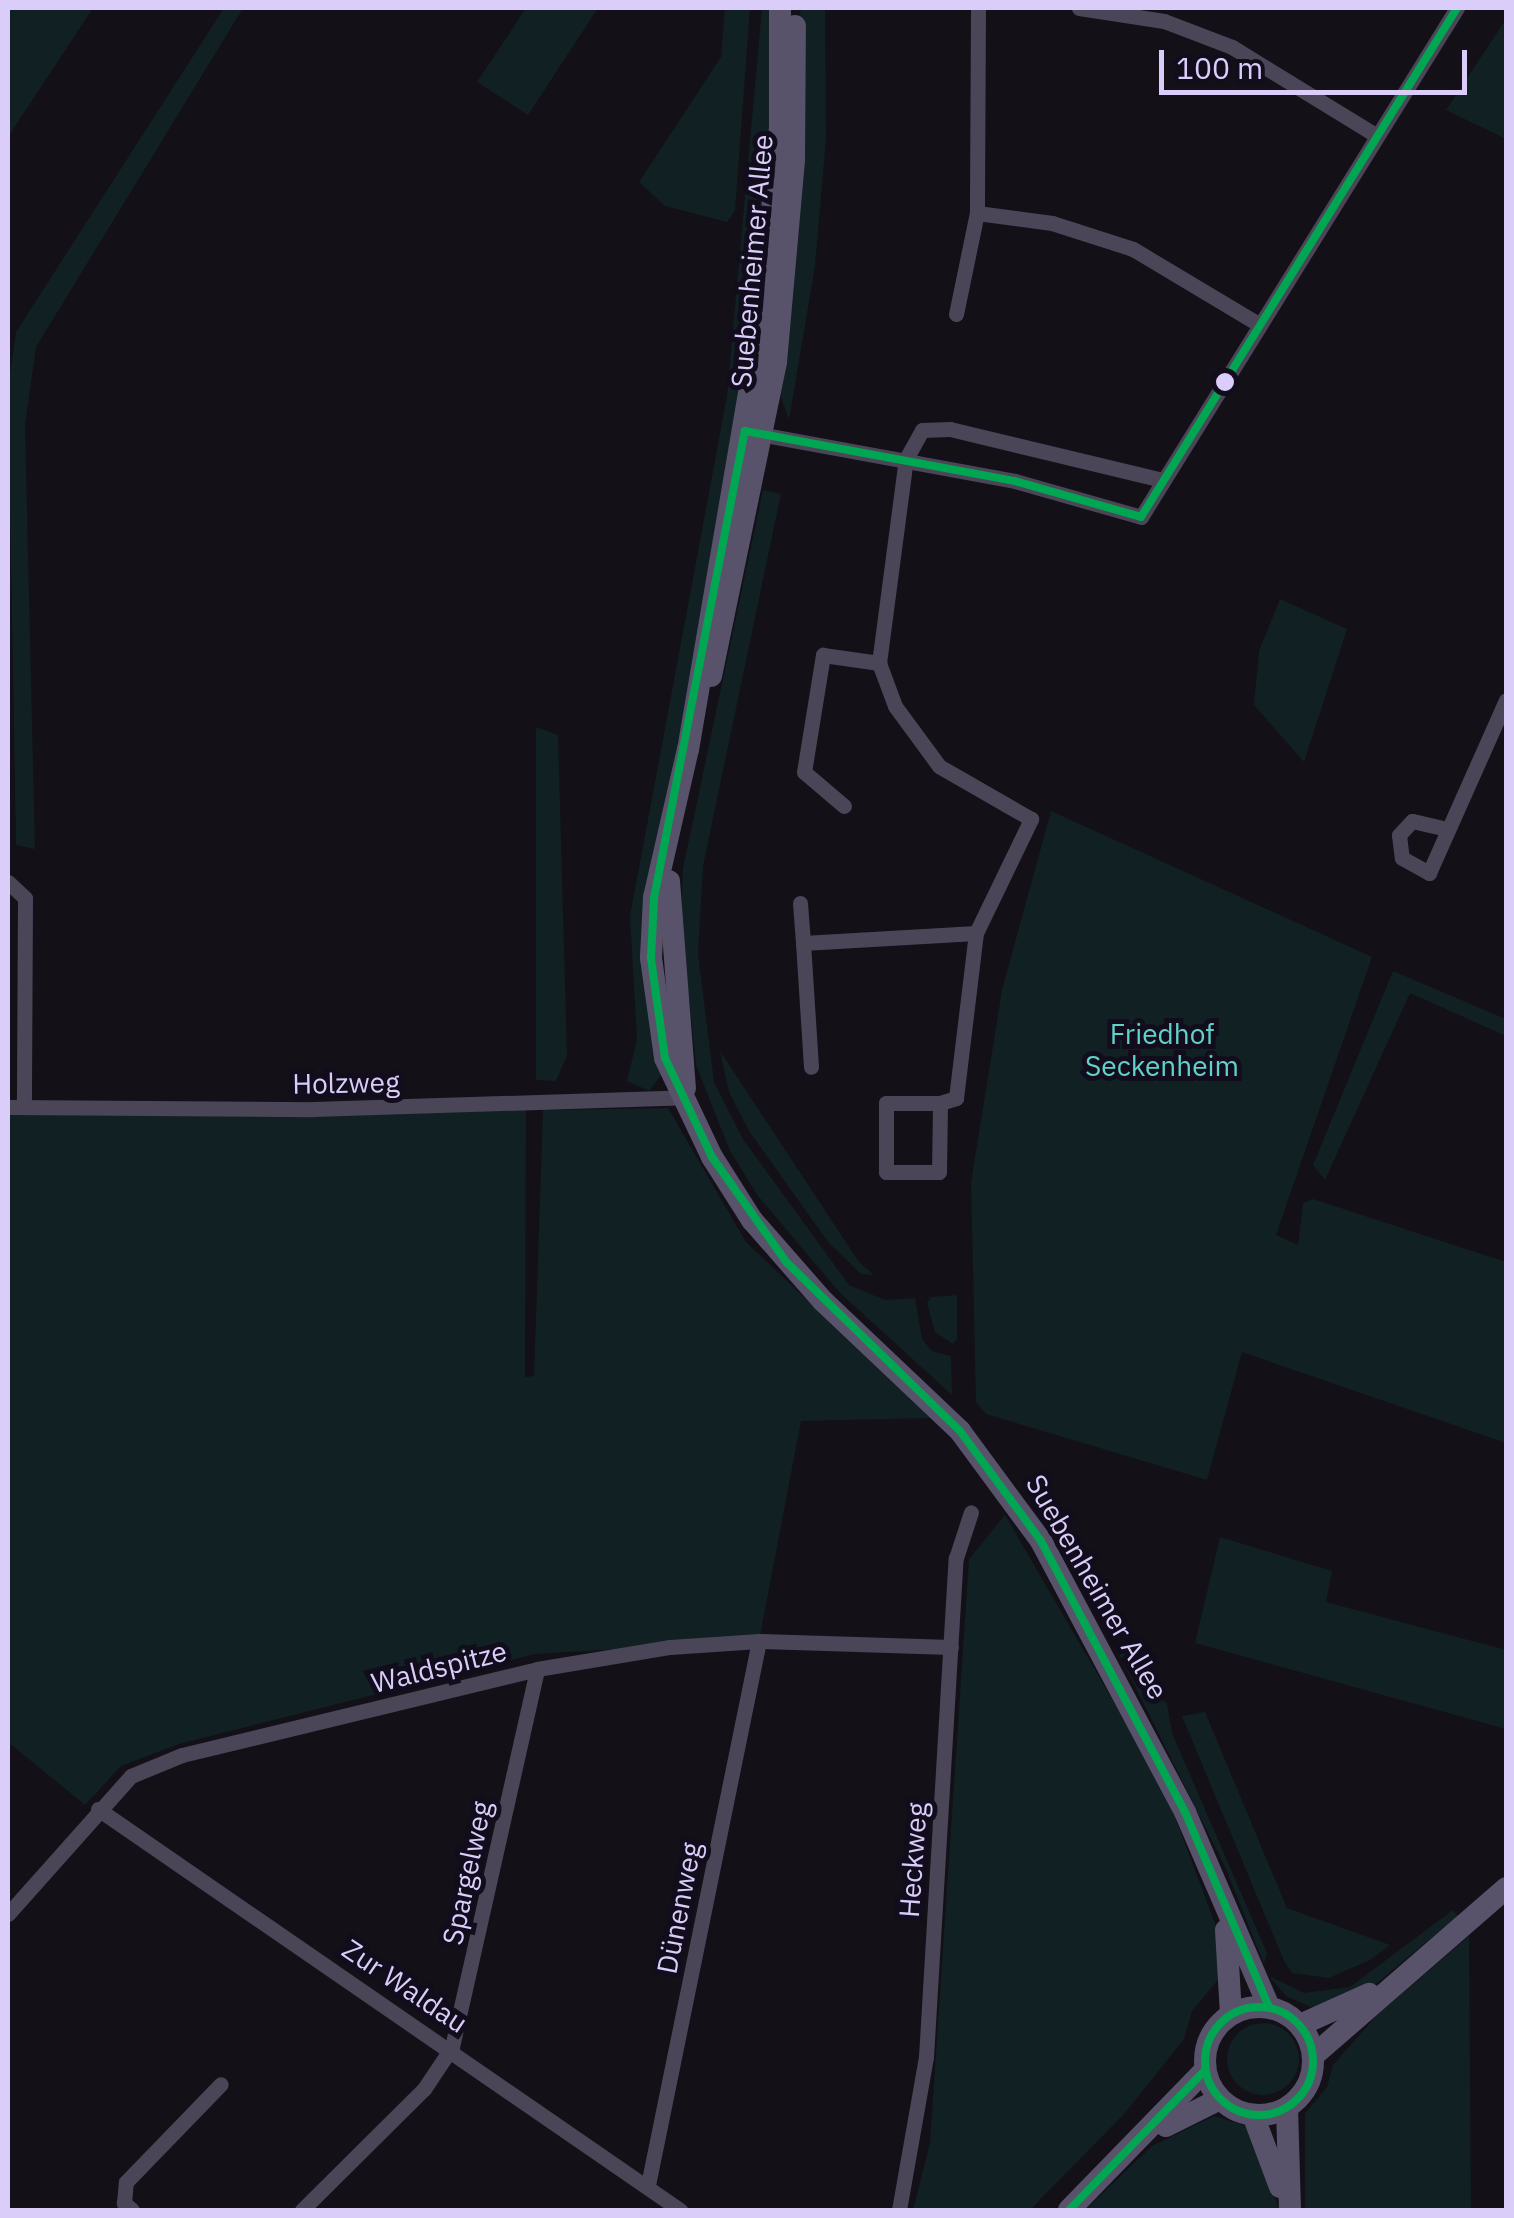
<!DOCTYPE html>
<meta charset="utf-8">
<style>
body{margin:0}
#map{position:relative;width:1514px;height:2218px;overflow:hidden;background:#131018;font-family:"IBM Plex Sans",sans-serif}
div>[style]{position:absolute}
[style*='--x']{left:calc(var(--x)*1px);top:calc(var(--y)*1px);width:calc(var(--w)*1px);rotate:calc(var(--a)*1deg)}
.green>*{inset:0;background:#112023}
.round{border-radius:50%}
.street>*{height:15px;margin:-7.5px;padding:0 7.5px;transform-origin:7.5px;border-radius:7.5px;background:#4a4658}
.secondary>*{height:22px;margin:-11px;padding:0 11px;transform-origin:11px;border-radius:11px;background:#59526b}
.secondary>.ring{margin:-11px;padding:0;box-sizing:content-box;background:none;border:22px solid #59526b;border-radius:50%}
.bus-1>*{height:8px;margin:-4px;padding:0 4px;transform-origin:4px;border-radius:4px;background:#00a651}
.bus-1>.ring{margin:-4px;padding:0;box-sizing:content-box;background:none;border:8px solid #00a651;border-radius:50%}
.dots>*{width:28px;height:28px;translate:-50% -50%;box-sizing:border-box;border:5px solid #120d1c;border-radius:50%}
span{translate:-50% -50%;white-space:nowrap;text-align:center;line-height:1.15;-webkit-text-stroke:10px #120d1c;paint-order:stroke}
.street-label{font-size:28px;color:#dacdfa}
.park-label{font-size:28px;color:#61d2c9}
.frame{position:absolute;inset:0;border:10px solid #dacdfa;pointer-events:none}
.scale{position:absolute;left:1159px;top:50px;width:308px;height:45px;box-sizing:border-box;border:5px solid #dacdfa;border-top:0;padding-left:12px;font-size:30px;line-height:35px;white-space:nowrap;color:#dacdfa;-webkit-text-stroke:8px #120d1c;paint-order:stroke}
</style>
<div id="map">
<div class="green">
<i style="clip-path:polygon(8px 8px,93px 8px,8px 137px)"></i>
<i style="clip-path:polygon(224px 8px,243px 8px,36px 347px,25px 425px,35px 849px,16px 845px,8px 388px,16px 332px)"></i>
<i style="clip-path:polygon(526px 8px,598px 8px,528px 115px,477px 82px)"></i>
<i style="clip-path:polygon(725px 8px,750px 8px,735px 211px,727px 222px,665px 206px,639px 182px,721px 57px)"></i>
<i style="clip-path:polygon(762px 8px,777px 8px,769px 196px,730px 482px,652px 875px,665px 1070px,649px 1091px,627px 1081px,637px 1039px,630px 916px,727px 396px)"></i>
<i style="clip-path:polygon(800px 8px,825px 8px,826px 139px,815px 266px,789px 420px,778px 389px,803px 82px)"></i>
<i style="clip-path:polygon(1506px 19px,1506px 139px,1446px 110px)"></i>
<i style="clip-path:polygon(763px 490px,781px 494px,703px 866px,698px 954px,714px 1082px,743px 1139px,849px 1285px,885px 1300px,915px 1298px,922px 1339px,932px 1351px,951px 1356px,952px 1395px,840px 1293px,758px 1196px,730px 1151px,696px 1065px,681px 922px,683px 868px)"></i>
<i style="clip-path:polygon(1280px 599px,1347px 629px,1304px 762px,1254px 705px,1259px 651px)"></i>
<i style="clip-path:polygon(536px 727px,558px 735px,567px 1056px,556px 1081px,536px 1080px)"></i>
<i style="clip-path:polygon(1051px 811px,1372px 957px,1276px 1235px,1298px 1245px,1303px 1203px,1313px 1199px,1506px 1262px,1506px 1443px,1242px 1352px,1207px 1480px,986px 1414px,976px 1402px,971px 1182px,1002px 990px)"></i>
<i style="clip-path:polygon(1393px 971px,1506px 1019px,1506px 1036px,1410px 993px,1325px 1180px,1313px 1165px)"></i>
<i style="clip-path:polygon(720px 1051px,859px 1262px,874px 1275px,861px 1274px,828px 1242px,749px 1131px,729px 1092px)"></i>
<i style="clip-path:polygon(668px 1108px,746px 1242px,931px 1418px,801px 1421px,759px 1641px,535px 1654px,179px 1744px,121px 1766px,85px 1805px,8px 1742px,8px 1114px,526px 1110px,525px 1377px,534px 1376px,543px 1110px)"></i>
<i style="clip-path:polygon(957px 1295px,957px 1339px,953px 1344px,935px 1332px,927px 1303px,931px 1297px)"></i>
<i style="clip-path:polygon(1005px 1515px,1165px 1790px,1217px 1929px,1223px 1974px,1192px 2011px,1184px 2039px,1125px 2113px,1030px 2210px,913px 2210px,930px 2143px,969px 1559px)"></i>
<i style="clip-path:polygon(1220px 1537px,1332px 1571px,1326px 1602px,1506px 1650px,1506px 1729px,1195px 1643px)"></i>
<i style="clip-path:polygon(1128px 1647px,1154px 1694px,1167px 1703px,1172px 1733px,1267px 1953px,1264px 1964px,1225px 1867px,1118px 1652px)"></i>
<i style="clip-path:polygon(1205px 1712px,1287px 1908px,1390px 1945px,1370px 1960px,1329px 1978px,1292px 1973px,1284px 1961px,1182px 1716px)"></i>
<i style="clip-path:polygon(1453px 1910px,1458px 1916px,1372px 1987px,1315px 2009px,1286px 1996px,1269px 1976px,1304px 1993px,1350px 1987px)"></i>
<i style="clip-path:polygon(1469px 1936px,1471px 2210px,1305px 2210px,1305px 2113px,1327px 2087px,1333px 2065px,1376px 2016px)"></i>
<i class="round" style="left:1227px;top:2023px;width:72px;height:72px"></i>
<i style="clip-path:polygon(1214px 2116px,1244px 2125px,1255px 2136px,1279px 2210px,1085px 2210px,1152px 2146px)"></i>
</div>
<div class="street">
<i style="--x:978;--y:8;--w:205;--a:90.3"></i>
<i style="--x:977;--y:213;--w:76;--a:7.6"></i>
<i style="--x:1052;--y:223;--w:85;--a:17.8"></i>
<i style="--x:1133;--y:249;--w:148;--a:30.9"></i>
<i style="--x:1079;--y:8;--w:86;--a:8.7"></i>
<i style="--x:1164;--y:21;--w:73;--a:20.9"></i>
<i style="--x:1232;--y:47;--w:170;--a:31.5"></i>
<i style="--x:956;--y:314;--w:103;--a:-78.3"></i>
<i style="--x:754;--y:433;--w:265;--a:10.4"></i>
<i style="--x:1015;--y:481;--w:131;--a:15.9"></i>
<i style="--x:1141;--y:517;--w:599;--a:-58.17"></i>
<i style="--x:844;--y:806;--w:52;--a:-139.6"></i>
<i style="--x:804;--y:772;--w:119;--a:-80.8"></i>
<i style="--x:823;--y:655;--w:57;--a:8.1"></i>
<i style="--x:1447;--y:829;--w:36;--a:-167"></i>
<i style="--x:1412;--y:821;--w:19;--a:133"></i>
<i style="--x:1399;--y:835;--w:23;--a:83"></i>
<i style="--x:1402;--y:858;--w:31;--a:29"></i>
<i style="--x:1429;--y:873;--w:189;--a:-66"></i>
<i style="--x:8;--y:882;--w:23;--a:43"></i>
<i style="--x:25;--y:898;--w:207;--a:90.3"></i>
<i style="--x:800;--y:903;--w:40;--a:85.7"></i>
<i style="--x:803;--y:943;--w:173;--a:-3.3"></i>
<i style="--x:803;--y:943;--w:124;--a:86.3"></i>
<i style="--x:886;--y:1103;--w:54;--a:0"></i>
<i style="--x:940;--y:1103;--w:69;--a:90.8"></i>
<i style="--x:939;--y:1172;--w:53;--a:180"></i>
<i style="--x:886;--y:1172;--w:69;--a:-90"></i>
<i style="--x:940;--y:1103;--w:17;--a:-17"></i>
<i style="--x:956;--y:1098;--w:166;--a:-83.1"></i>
<i style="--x:976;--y:933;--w:127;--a:-64.2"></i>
<i style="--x:1031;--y:819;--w:106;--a:-150.1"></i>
<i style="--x:939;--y:766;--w:74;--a:-126.3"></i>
<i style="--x:895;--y:706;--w:46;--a:-110.4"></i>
<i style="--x:879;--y:663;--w:206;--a:-82.5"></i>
<i style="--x:906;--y:459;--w:33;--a:-61"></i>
<i style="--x:922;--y:430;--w:28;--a:-2"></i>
<i style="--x:950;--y:429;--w:219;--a:13.5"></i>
<i style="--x:8;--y:1107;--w:305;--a:0.4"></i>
<i style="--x:313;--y:1109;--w:373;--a:-1.8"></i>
<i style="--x:98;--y:1809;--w:707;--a:34.57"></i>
<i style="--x:8;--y:1914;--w:185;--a:-48.3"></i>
<i style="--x:131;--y:1776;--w:55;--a:-22.4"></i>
<i style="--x:182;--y:1755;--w:365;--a:-13.6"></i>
<i style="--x:537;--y:1669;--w:135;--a:-9.4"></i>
<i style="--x:670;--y:1647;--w:89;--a:-3.9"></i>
<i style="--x:759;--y:1641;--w:192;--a:1.8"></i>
<i style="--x:648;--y:2185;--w:555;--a:-78.47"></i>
<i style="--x:132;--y:2210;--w:11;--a:-139"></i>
<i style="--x:124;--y:2203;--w:21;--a:-85"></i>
<i style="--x:126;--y:2182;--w:136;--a:-45.9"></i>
<i style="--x:302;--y:2210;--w:172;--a:-44.8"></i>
<i style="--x:424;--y:2089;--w:50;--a:-56.3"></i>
<i style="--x:452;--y:2047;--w:387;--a:-77.3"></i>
<i style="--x:899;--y:2210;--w:155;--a:-80"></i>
<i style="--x:926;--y:2057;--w:500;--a:-86.6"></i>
<i style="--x:956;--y:1558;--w:48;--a:-71.9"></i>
</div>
<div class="secondary">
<i style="--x:780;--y:8;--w:119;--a:90"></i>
<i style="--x:780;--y:127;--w:191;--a:95.4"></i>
<i style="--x:762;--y:317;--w:438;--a:99.7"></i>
<i style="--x:688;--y:749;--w:153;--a:102.9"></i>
<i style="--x:654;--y:898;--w:60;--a:92.9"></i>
<i style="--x:651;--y:958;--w:101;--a:82"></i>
<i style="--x:665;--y:1058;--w:110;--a:64.6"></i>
<i style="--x:712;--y:1157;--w:75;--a:57.6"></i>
<i style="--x:752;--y:1220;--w:108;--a:48.8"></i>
<i style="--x:823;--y:1301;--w:189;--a:43.5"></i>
<i style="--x:960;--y:1431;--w:137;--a:53.6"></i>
<i style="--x:1041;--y:1541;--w:307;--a:62"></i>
<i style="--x:1185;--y:1812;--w:212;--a:66.7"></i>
<i style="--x:711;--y:676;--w:321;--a:-78.3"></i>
<i style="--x:776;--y:362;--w:204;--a:-84.9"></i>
<i style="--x:794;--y:159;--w:133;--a:-89.6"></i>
<i style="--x:669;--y:881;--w:208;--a:85.6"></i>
<i style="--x:1226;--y:1930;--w:84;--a:86.6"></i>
<i class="ring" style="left:1205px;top:2007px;width:86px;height:86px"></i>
<i style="--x:1300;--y:2025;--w:76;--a:-24.2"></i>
<i style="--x:1313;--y:2056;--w:256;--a:-41"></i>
<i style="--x:1287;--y:2108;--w:102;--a:88.3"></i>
<i style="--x:1253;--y:2115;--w:77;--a:69.4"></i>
<i style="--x:1166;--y:2126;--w:60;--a:-26.6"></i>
<i style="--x:1069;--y:2210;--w:195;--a:-45.8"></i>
</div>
<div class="bus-1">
<i style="--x:1269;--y:2007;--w:212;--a:-113.3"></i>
<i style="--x:1185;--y:1812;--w:307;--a:-118"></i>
<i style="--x:1041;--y:1541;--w:137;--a:-126.4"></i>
<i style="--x:960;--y:1431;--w:241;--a:-135.8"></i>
<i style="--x:787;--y:1263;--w:130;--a:-125.3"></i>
<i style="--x:712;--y:1157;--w:110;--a:-115.4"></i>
<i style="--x:665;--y:1058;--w:101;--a:-98"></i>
<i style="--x:651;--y:958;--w:60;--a:-87.1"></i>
<i style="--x:654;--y:898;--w:476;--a:-79"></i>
<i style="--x:745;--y:431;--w:275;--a:10.5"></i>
<i style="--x:1015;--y:481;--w:131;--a:15.9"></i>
<i style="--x:1141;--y:517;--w:599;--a:-58.17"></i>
<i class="ring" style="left:1205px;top:2007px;width:100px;height:100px"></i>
<i style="--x:1069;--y:2210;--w:195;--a:-45.8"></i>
</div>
<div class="dots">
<i style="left:1225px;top:382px;background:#dacdfa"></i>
</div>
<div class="street-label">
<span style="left:752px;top:261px;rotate:-85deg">Suebenheimer Allee</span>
<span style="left:346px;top:1083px;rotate:-1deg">Holzweg</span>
<span style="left:1097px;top:1587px;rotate:60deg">Suebenheimer Allee</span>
<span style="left:439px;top:1667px;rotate:-14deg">Waldspitze</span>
<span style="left:913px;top:1860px;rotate:-86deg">Heckweg</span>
<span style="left:467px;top:1873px;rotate:-78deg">Spargelweg</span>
<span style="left:679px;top:1908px;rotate:-79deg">Dünenweg</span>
<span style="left:405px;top:1986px;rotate:34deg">Zur Waldau</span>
</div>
<div class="park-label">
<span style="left:1162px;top:1050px">Friedhof<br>Seckenheim</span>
</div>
<div class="frame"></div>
<div class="scale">100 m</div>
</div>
